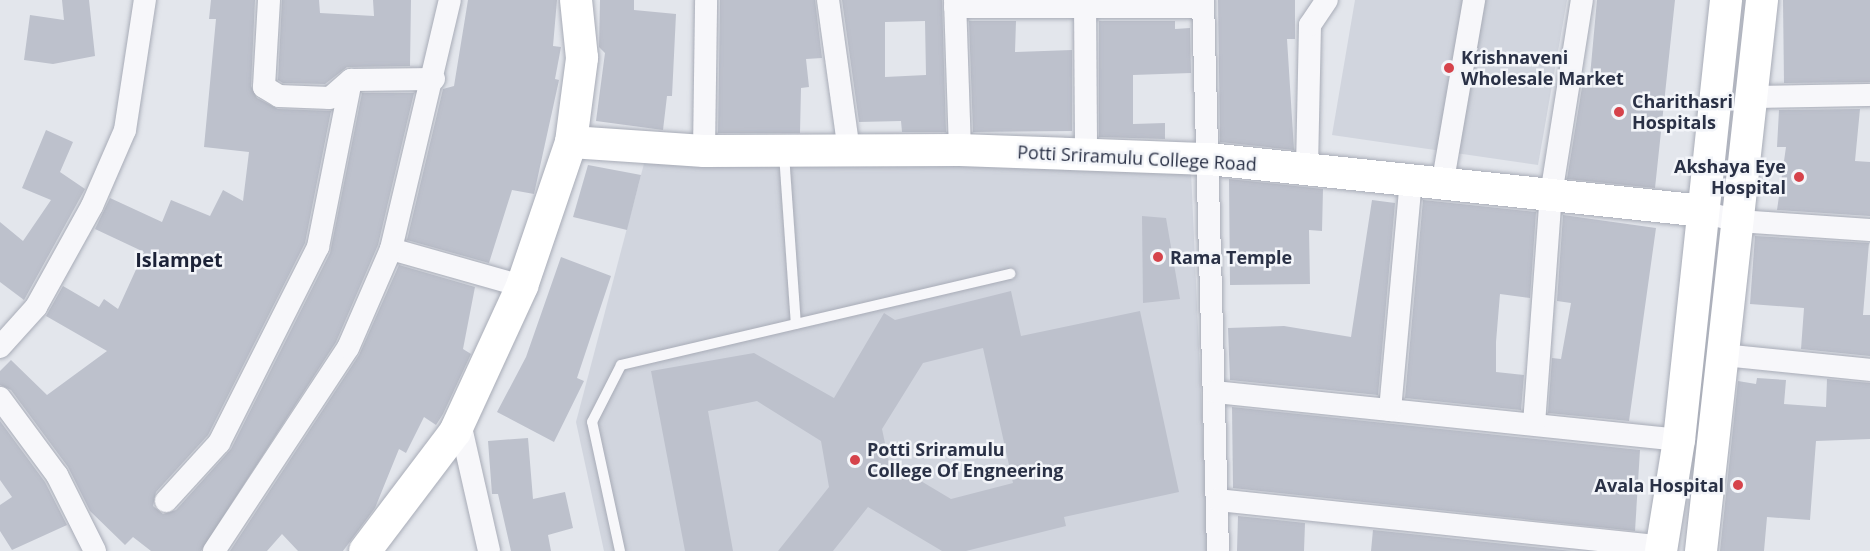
<!DOCTYPE html>
<style>
body{margin:0}
#map{position:relative;width:1870px;height:551px;overflow:hidden;background:#e3e6ec;font-family:"Open Sans",sans-serif}
div>[style]{position:absolute}
[style*='--x']{left:calc(var(--x)*1px);top:calc(var(--y)*1px);width:calc(var(--w)*1px);rotate:calc(var(--a)*1deg)}
.built>*{inset:0;background:#d1d5de}
.building>*{inset:0;background:#bdc1cc}
.roads{filter:drop-shadow(0 0 2px #a8acb7) drop-shadow(0 0 2px #a8acb7)}
.lane>*{height:10px;margin:-5px;padding:0 5px;transform-origin:5px;border-radius:5px;background:#f7f7fa}
.street>*{height:22px;margin:-11px;padding:0 11px;transform-origin:11px;border-radius:11px;background:#f7f7fa}
.secondary>*{height:32px;margin:-16px;padding:0 16px;transform-origin:16px;border-radius:16px;background:#fff}
.dots>*{width:16px;height:16px;translate:-50% -50%;box-sizing:border-box;border:3px solid #f3f5f9;border-radius:50%}
span{translate:-50% -50%;white-space:nowrap;text-align:center;line-height:1.15;-webkit-text-stroke:5px #f3f5f9;paint-order:stroke}
.poi-label{font-size:18px;color:#2a3146;font-weight:700}
.left{translate:0 -50%;text-align:left}
.right{translate:-100% -50%;text-align:right}
.street-label{font-size:18px;color:#2a3146}
.neighbourhood-label{font-size:20px;color:#1c2237;font-weight:700}
</style>
<div id="map">
<div class="built">
<i style="clip-path:polygon(1355px 0,1567px 0,1538px 165px,1332px 135px)"></i>
<i style="clip-path:polygon(646px 156px,1191px 171px,1208px 551px,604px 551px,576px 422px)"></i>
</div>
<div class="building">
<i style="clip-path:polygon(62px 0,89px 0,95px 56px,53px 64px,24px 60px,30px 15px,64px 20px)"></i>
<i style="clip-path:polygon(211px 0,255px 0,251px 86px,257px 98px,278px 109px,331px 111px,305px 243px,208px 435px,156px 492px,153px 506px,163px 514px,176px 510px,231px 449px,330px 253px,362px 93px,414px 93px,378px 245px,336px 342px,201px 551px,151px 551px,133px 537px,125px 545px,90px 511px,68px 467px,11px 390px,0 385px,0 371px,11px 360px,47px 395px,107px 351px,46px 316px,63px 286px,99px 307px,104px 299px,118px 309px,144px 252px,95px 229px,110px 198px,162px 222px,171px 200px,210px 216px,223px 190px,243px 201px,249px 152px,204px 147px,216px 19px,209px 19px)"></i>
<i style="clip-path:polygon(282px 0,319px 0,320px 13px,374px 16px,373px 0,411px 0,410px 66px,347px 67px,325px 84px,283px 83px,278px 80px)"></i>
<i style="clip-path:polygon(468px 0,557px 0,553px 46px,561px 47px,555px 79px,559px 80px,534px 194px,512px 190px,489px 263px,407px 240px,443px 89px,454px 86px)"></i>
<i style="clip-path:polygon(600px 0,634px 0,634px 10px,676px 14px,672px 96px,667px 96px,663px 130px,596px 121px,605px 53px,599px 47px)"></i>
<i style="clip-path:polygon(720px 0,815px 0,822px 58px,806px 59px,809px 87px,801px 88px,800px 133px,718px 133px)"></i>
<i style="clip-path:polygon(evenodd,842px 0,942px 0,946px 132px,902px 132px,901px 121px,859px 122px,842px 0,925px 21px,926px 75px,885px 77px,885px 22px,925px 21px)"></i>
<i style="clip-path:polygon(1218px 0,1295px 0,1295px 39px,1287px 39px,1294px 150px,1220px 142px)"></i>
<i style="clip-path:polygon(1597px 0,1675px 0,1655px 188px,1567px 179px,1584px 75px,1590px 76px)"></i>
<i style="clip-path:polygon(1783px 0,1870px 0,1870px 82px,1784px 83px)"></i>
<i style="clip-path:polygon(969px 21px,1016px 21px,1015px 52px,1072px 50px,1072px 131px,973px 132px)"></i>
<i style="clip-path:polygon(1099px 21px,1175px 21px,1175px 29px,1190px 28px,1191px 73px,1133px 75px,1133px 124px,1165px 123px,1165px 139px,1099px 137px)"></i>
<i style="clip-path:polygon(1860px 109px,1855px 161px,1870px 162px,1870px 216px,1777px 210px,1786px 147px,1777px 147px,1779px 110px)"></i>
<i style="clip-path:polygon(46px 130px,73px 142px,60px 172px,85px 189px,24px 300px,0 282px,0 222px,23px 241px,51px 200px,22px 188px)"></i>
<i style="clip-path:polygon(588px 165px,641px 175px,627px 230px,573px 217px)"></i>
<i style="clip-path:polygon(1229px 179px,1323px 189px,1322px 231px,1309px 230px,1310px 284px,1230px 285px)"></i>
<i style="clip-path:polygon(1372px 200px,1395px 203px,1378px 395px,1230px 380px,1228px 328px,1284px 326px,1351px 337px)"></i>
<i style="clip-path:polygon(1423px 200px,1536px 212px,1530px 298px,1500px 294px,1496px 342px,1496px 372px,1524px 375px,1521px 410px,1405px 398px)"></i>
<i style="clip-path:polygon(1563px 215px,1656px 228px,1629px 421px,1548px 413px,1552px 358px,1561px 359px,1571px 303px,1557px 301px)"></i>
<i style="clip-path:polygon(1142px 216px,1166px 218px,1180px 299px,1143px 303px)"></i>
<i style="clip-path:polygon(1755px 236px,1869px 243px,1863px 315px,1870px 315px,1870px 356px,1801px 349px,1804px 308px,1750px 304px)"></i>
<i style="clip-path:polygon(561px 257px,611px 276px,577px 378px,584px 381px,554px 442px,497px 412px,526px 357px)"></i>
<i style="clip-path:polygon(399px 265px,475px 287px,463px 349px,471px 354px,443px 414px,436px 425px,424px 417px,406px 453px,399px 449px,375px 508px,343px 551px,298px 551px,282px 534px,267px 551px,230px 551px,359px 355px)"></i>
<i style="clip-path:polygon(evenodd,1011px 291px,1021px 336px,1140px 311px,1179px 492px,1064px 517px,1066px 526px,966px 551px,942px 551px,868px 507px,833px 551px,778px 551px,829px 487px,821px 441px,757px 401px,708px 411px,733px 551px,685px 551px,651px 371px,754px 353px,834px 398px,884px 313px,895px 320px,1011px 291px,983px 348px,1013px 483px,951px 499px,889px 462px,882px 429px,923px 363px,983px 348px)"></i>
<i style="clip-path:polygon(1757px 378px,1786px 380px,1784px 404px,1826px 407px,1827px 379px,1870px 383px,1870px 439px,1816px 441px,1810px 520px,1767px 517px,1764px 551px,1720px 551px,1738px 381px,1756px 384px)"></i>
<i style="clip-path:polygon(1232px 407px,1640px 450px,1635px 531px,1233px 488px)"></i>
<i style="clip-path:polygon(0 421px,45px 482px,67px 525px,12px 550px,0 531px,0 505px,12px 497px,0 480px)"></i>
<i style="clip-path:polygon(528px 438px,533px 499px,565px 492px,573px 528px,548px 535px,551px 551px,511px 551px,498px 494px,492px 494px,488px 441px)"></i>
<i style="clip-path:polygon(1238px 516px,1305px 523px,1304px 551px,1237px 551px)"></i>
<i style="clip-path:polygon(1373px 530px,1572px 551px,1371px 551px)"></i>
</div>
<div class="roads">
<div class="lane">
<i style="--x:784;--y:154;--w:170;--a:86"></i>
<i style="--x:620;--y:551;--w:132;--a:-102.2"></i>
<i style="--x:592;--y:422;--w:64;--a:-63"></i>
<i style="--x:621;--y:365;--w:400;--a:-13.2"></i>
</div>
<div class="street">
<i style="--x:269;--y:0;--w:87;--a:93.3"></i>
<i style="--x:264;--y:87;--w:17;--a:31"></i>
<i style="--x:279;--y:96;--w:51;--a:2.2"></i>
<i style="--x:330;--y:98;--w:28;--a:-41"></i>
<i style="--x:351;--y:80;--w:83;--a:-0.7"></i>
<i style="--x:828;--y:0;--w:152;--a:82.1"></i>
<i style="--x:955;--y:0;--w:150;--a:88.1"></i>
<i style="--x:1085;--y:0;--w:154;--a:89.6"></i>
<i style="--x:1203;--y:0;--w:551;--a:88.44"></i>
<i style="--x:955;--y:7;--w:248;--a:0"></i>
<i style="--x:1752;--y:97;--w:118;--a:-1"></i>
<i style="--x:704;--y:151;--w:151;--a:-89.2"></i>
<i style="--x:1307;--y:168;--w:143;--a:-88.8"></i>
<i style="--x:1310;--y:25;--w:30;--a:-56"></i>
<i style="--x:1443;--y:180;--w:183;--a:-80.2"></i>
<i style="--x:1700;--y:211;--w:39;--a:15"></i>
<i style="--x:1738;--y:221;--w:132;--a:3.9"></i>
<i style="--x:391;--y:249;--w:136;--a:15.8"></i>
<i style="--x:0;--y:347;--w:54;--a:-48"></i>
<i style="--x:36;--y:307;--w:115;--a:-61"></i>
<i style="--x:92;--y:206;--w:83;--a:-66.5"></i>
<i style="--x:125;--y:130;--w:132;--a:-81.3"></i>
<i style="--x:1723;--y:355;--w:148;--a:5.8"></i>
<i style="--x:1215;--y:392;--w:466;--a:5.9"></i>
<i style="--x:0;--y:398;--w:96;--a:53.5"></i>
<i style="--x:57;--y:475;--w:85;--a:63.4"></i>
<i style="--x:1390;--y:410;--w:234;--a:-84.8"></i>
<i style="--x:460;--y:423;--w:131;--a:77.2"></i>
<i style="--x:1534;--y:424;--w:230;--a:-85.8"></i>
<i style="--x:1551;--y:195;--w:197;--a:-81"></i>
<i style="--x:1218;--y:500;--w:446;--a:6"></i>
<i style="--x:166;--y:501;--w:79;--a:-47.6"></i>
<i style="--x:219;--y:443;--w:220;--a:-63.2"></i>
<i style="--x:318;--y:247;--w:170;--a:-78.8"></i>
<i style="--x:214;--y:551;--w:243;--a:-56.6"></i>
<i style="--x:348;--y:348;--w:108;--a:-66.5"></i>
<i style="--x:391;--y:249;--w:256;--a:-76.7"></i>
</div>
<div class="secondary">
<i style="--x:571;--y:142;--w:133;--a:3.9"></i>
<i style="--x:704;--y:151;--w:256;--a:-0.2"></i>
<i style="--x:960;--y:150;--w:249;--a:2.1"></i>
<i style="--x:1209;--y:159;--w:494;--a:6"></i>
<i style="--x:365;--y:551;--w:149;--a:-52.9"></i>
<i style="--x:455;--y:432;--w:161;--a:-65.3"></i>
<i style="--x:522;--y:286;--w:152;--a:-71.2"></i>
<i style="--x:571;--y:142;--w:85;--a:-82.5"></i>
<i style="--x:582;--y:58;--w:58;--a:-95.9"></i>
<i style="--x:1661;--y:551;--w:112;--a:-80.8"></i>
<i style="--x:1679;--y:440;--w:443;--a:-83.9"></i>
<i style="--x:1701;--y:551;--w:554;--a:-83.68"></i>
</div>
</div>
<div class="dots">
<i style="left:1449px;top:68px;background:#d6434b"></i>
<i style="left:1619px;top:112px;background:#d6434b"></i>
<i style="left:1799px;top:177px;background:#d6434b"></i>
<i style="left:1158px;top:257px;background:#d6434b"></i>
<i style="left:855px;top:460px;background:#d6434b"></i>
<i style="left:1738px;top:485px;background:#d6434b"></i>
</div>
<div class="poi-label">
<span class="left" style="left:1461px;top:68px">Krishnaveni<br>Wholesale Market</span>
<span class="left" style="left:1632px;top:112px">Charithasri<br>Hospitals</span>
<span class="right" style="left:1786px;top:177px">Akshaya Eye<br>Hospital</span>
<span class="left" style="left:1170px;top:257px">Rama Temple</span>
<span class="left" style="left:867px;top:460px">Potti Sriramulu<br>College Of Engneering</span>
<span class="right" style="left:1724px;top:485px">Avala Hospital</span>
</div>
<div class="street-label">
<span style="left:1137px;top:158px;rotate:3deg">Potti Sriramulu College Road</span>
</div>
<div class="neighbourhood-label">
<span style="left:179px;top:259px">Islampet</span>
</div>
</div>
